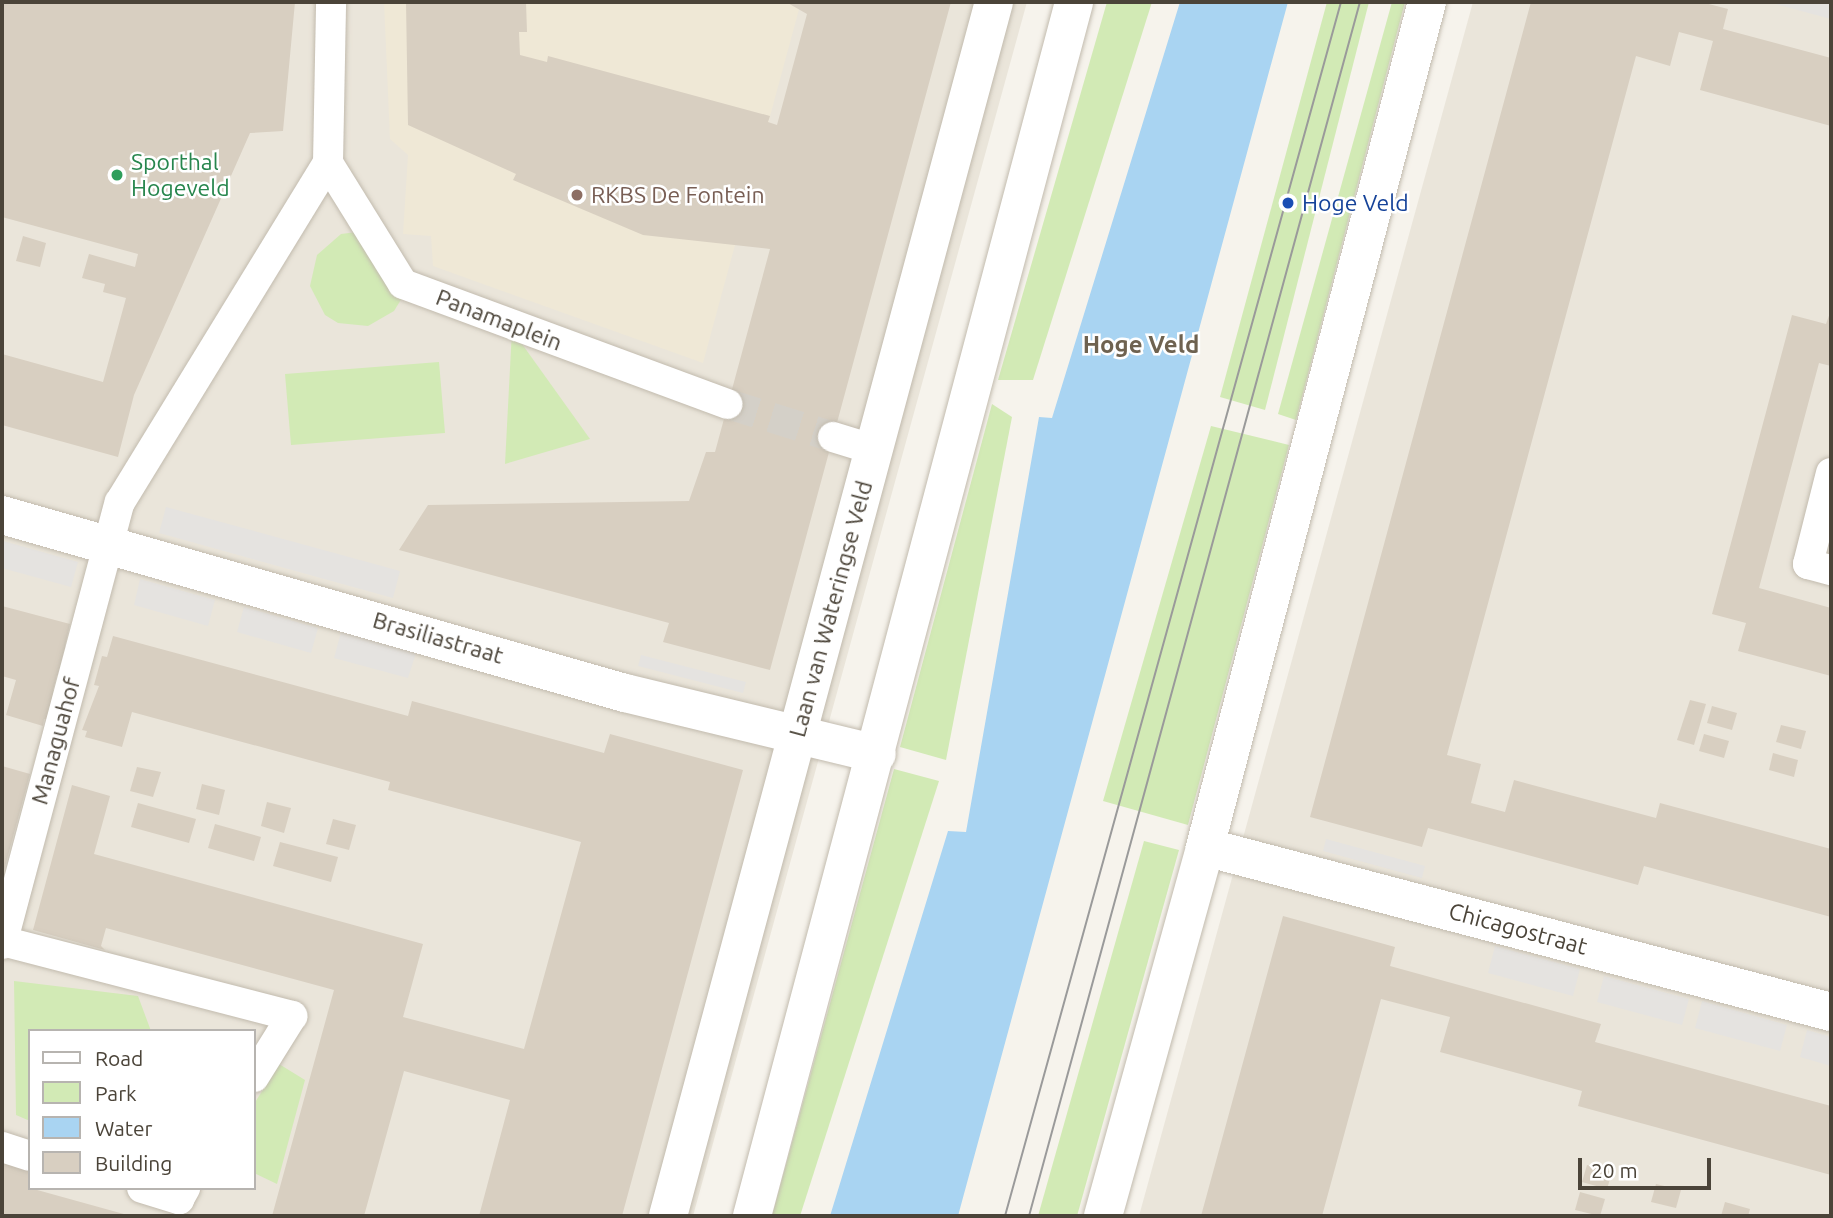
<!DOCTYPE html>
<style>
body{margin:0}
#map{position:relative;width:1833px;height:1218px;overflow:hidden;background:#f6f3ec;font-family:Ubuntu,sans-serif}
div>[style]{position:absolute}
[style*='--x']{left:calc(var(--x)*1px);top:calc(var(--y)*1px);width:calc(var(--w)*1px);rotate:calc(var(--a)*1deg)}
.residential>*{inset:0;background:#eae5da}
.education>*{inset:0;background:#efe8d6}
.green>*{inset:0;background:#d2eab5}
.parking>*{inset:0;background:#e5e3e0}
.water>*{inset:0;background:#a9d4f2}
.building>*{inset:0;background:#d8cfc1}
.pedestrian-tunnel>*{height:30px;margin-top:-15px;transform-origin:0;background:repeating-linear-gradient(90deg,#d4d0c8 0 30px,transparent 0 45px)}
.roads{filter:drop-shadow(0 0 2px #c2bbae) drop-shadow(0 0 2px #c2bbae)}
.pedestrian>*{height:30px;margin:-15px;padding:0 15px;transform-origin:15px;border-radius:15px;background:#fff}
.minor>*{height:38px;margin:-19px;padding:0 19px;transform-origin:19px;border-radius:19px;background:#fff}
.tertiary>*{height:38px;margin:-19px;padding:0 19px;transform-origin:19px;border-radius:19px;background:#fff}
.tram>*{height:2px;margin:-1px;padding:0 1px;transform-origin:1px;border-radius:1px;background:#9a9a9a}
.dots>*{width:19px;height:19px;translate:-50% -50%;box-sizing:border-box;border:4px solid #fff;border-radius:50%}
span{translate:-50% -50%;white-space:nowrap;text-align:center;line-height:1.15;-webkit-text-stroke:5px #fff;paint-order:stroke}
.leisure-label{font-size:23px;color:#27864d}
.left{translate:0 -50%;text-align:left}
.education-label{font-size:23px;color:#785e54}
.transit-label{font-size:23px;color:#164399}
.street-label{font-size:23px;color:#4b4439}
.neighbourhood-label{font-size:24px;color:#6e6250;font-weight:700}
.frame{position:absolute;inset:0;border:4px solid #4b4439;pointer-events:none}
.legend{position:absolute;left:28px;top:1029px;width:228px;height:161px;box-sizing:border-box;background:#fff;border:2px solid #b7b4b0;margin:0;padding:9px 12px;list-style:none;font-size:21px;color:#4b4439}
.legend li{display:flex;align-items:center;gap:14px;height:35px}
.legend b{width:35px;border:2px solid #b7b4b0}
.scale{position:absolute;left:1578px;top:1158px;width:133px;height:32px;box-sizing:border-box;border:4px solid #4b4439;border-top:0;padding-left:9px;font-size:21px;line-height:24px;white-space:nowrap;color:#4b4439;-webkit-text-stroke:5px #fff;paint-order:stroke}
</style>
<div id="map">
<div class="residential">
<i style="clip-path:polygon(evenodd,2px 2px,1027px 2px,693px 1216px,2px 1216px,2px 2px,30px 1031px,254px 1031px,254px 1188px,30px 1188px,30px 1031px)"></i>
<i style="clip-path:polygon(1473px 2px,1831px 2px,1831px 1216px,1139px 1216px)"></i>
</div>
<div class="education">
<i style="clip-path:polygon(384px 2px,801px 2px,703px 363px,433px 266px,431px 236px,403px 234px,408px 155px,390px 139px)"></i>
</div>
<div class="green">
<i style="clip-path:polygon(1107px 2px,1152px 2px,1033px 380px,998px 380px)"></i>
<i style="clip-path:polygon(1327px 2px,1369px 2px,1265px 410px,1220px 397px)"></i>
<i style="clip-path:polygon(1392px 2px,1405px 2px,1296px 420px,1278px 414px)"></i>
<i style="clip-path:polygon(357px 232px,402px 298px,394px 311px,368px 326px,338px 323px,325px 315px,310px 286px,317px 255px,341px 234px)"></i>
<i style="clip-path:polygon(512px 330px,590px 439px,505px 464px)"></i>
<i style="clip-path:polygon(439px 362px,445px 433px,291px 445px,285px 374px)"></i>
<i style="clip-path:polygon(992px 404px,1012px 417px,946px 760px,900px 747px)"></i>
<i style="clip-path:polygon(1211px 426px,1289px 445px,1188px 825px,1103px 801px)"></i>
<i style="clip-path:polygon(894px 769px,939px 781px,800px 1216px,772px 1216px)"></i>
<i style="clip-path:polygon(1144px 841px,1179px 850px,1077px 1216px,1038px 1216px)"></i>
<i style="clip-path:polygon(14px 981px,138px 996px,151px 1031px,30px 1031px,30px 1121px,16px 1115px)"></i>
<i style="clip-path:polygon(279px 1064px,305px 1080px,277px 1184px,254px 1173px,254px 1104px)"></i>
</div>
<div class="parking">
<i style="clip-path:polygon(1768px 2px,1831px 2px,1831px 19px)"></i>
<i style="clip-path:polygon(166px 507px,400px 571px,393px 598px,159px 533px)"></i>
<i style="clip-path:polygon(3px 541px,78px 562px,71px 587px,2px 568px)"></i>
<i style="clip-path:polygon(140px 579px,215px 600px,208px 626px,134px 605px)"></i>
<i style="clip-path:polygon(244px 607px,318px 628px,311px 653px,237px 632px)"></i>
<i style="clip-path:polygon(341px 632px,416px 653px,408px 678px,334px 658px)"></i>
<i style="clip-path:polygon(641px 655px,746px 682px,743px 693px,638px 666px)"></i>
<i style="clip-path:polygon(1326px 839px,1425px 866px,1422px 878px,1323px 851px)"></i>
<i style="clip-path:polygon(1495px 946px,1580px 969px,1573px 996px,1488px 973px)"></i>
<i style="clip-path:polygon(1604px 976px,1689px 999px,1682px 1025px,1597px 1002px)"></i>
<i style="clip-path:polygon(1702px 1001px,1787px 1025px,1780px 1051px,1695px 1028px)"></i>
<i style="clip-path:polygon(1807px 1030px,1831px 1037px,1831px 1066px,1800px 1057px)"></i>
</div>
<div class="water">
<i style="clip-path:polygon(1180px 2px,1288px 2px,958px 1216px,830px 1216px,948px 831px,966px 832px,1039px 417px,1052px 418px)"></i>
</div>
<div class="building">
<i style="clip-path:polygon(2px 2px,295px 2px,283px 131px,250px 133px,134px 395px,118px 457px,2px 425px,2px 354px,103px 382px,126px 298px,103px 292px,105px 284px,82px 278px,89px 254px,135px 267px,138px 254px,2px 217px)"></i>
<i style="clip-path:polygon(406px 2px,526px 2px,527px 32px,519px 32px,520px 55px,547px 62px,548px 56px,770px 116px,768px 122px,777px 125px,807px 14px,786px 2px,951px 2px,770px 670px,663px 642px,669px 623px,399px 550px,428px 505px,689px 501px,706px 452px,715px 452px,770px 249px,643px 235px,513px 180px,516px 174px,408px 125px)"></i>
<i style="clip-path:polygon(1531px 2px,1701px 2px,1728px 9px,1723px 29px,1831px 58px,1831px 126px,1700px 90px,1713px 41px,1679px 32px,1670px 66px,1636px 56px,1447px 755px,1481px 764px,1471px 803px,1505px 812px,1514px 780px,1656px 818px,1660px 803px,1831px 849px,1831px 917px,1644px 866px,1638px 885px,1428px 828px,1422px 847px,1310px 817px)"></i>
<i style="clip-path:polygon(23px 236px,46px 243px,40px 267px,16px 261px)"></i>
<i style="clip-path:polygon(1831px 310px,1831px 366px,1819px 363px,1759px 588px,1831px 608px,1831px 676px,1738px 651px,1746px 623px,1712px 614px,1792px 315px,1826px 324px)"></i>
<i style="clip-path:polygon(2px 606px,70px 624px,65px 646px,69px 647px,61px 676px,57px 675px,55px 683px,53px 690px,57px 691px,49px 720px,44px 719px,43px 726px,6px 715px,16px 680px,2px 676px)"></i>
<i style="clip-path:polygon(113px 636px,408px 716px,412px 701px,604px 753px,610px 734px,743px 770px,622px 1216px,479px 1216px,510px 1100px,404px 1071px,364px 1216px,272px 1216px,334px 990px,106px 928px,101px 946px,105px 950px,33px 930px,72px 785px,110px 796px,94px 854px,423px 944px,403px 1017px,524px 1049px,581px 842px,388px 790px,390px 782px,132px 712px,122px 747px,85px 737px,87px 731px,82px 730px,99px 686px,94px 685px,102px 656px,107px 657px)"></i>
<i style="clip-path:polygon(1690px 700px,1706px 704px,1694px 745px,1677px 740px)"></i>
<i style="clip-path:polygon(1712px 706px,1737px 713px,1732px 730px,1707px 723px)"></i>
<i style="clip-path:polygon(1781px 725px,1806px 731px,1801px 749px,1776px 742px)"></i>
<i style="clip-path:polygon(1704px 734px,1729px 741px,1724px 758px,1699px 751px)"></i>
<i style="clip-path:polygon(1773px 753px,1798px 760px,1794px 777px,1769px 770px)"></i>
<i style="clip-path:polygon(2px 766px,30px 774px,3px 874px,2px 874px)"></i>
<i style="clip-path:polygon(137px 767px,161px 772px,153px 797px,130px 791px)"></i>
<i style="clip-path:polygon(202px 784px,225px 790px,219px 815px,196px 809px)"></i>
<i style="clip-path:polygon(267px 802px,291px 808px,284px 833px,261px 826px)"></i>
<i style="clip-path:polygon(138px 803px,196px 819px,189px 843px,131px 827px)"></i>
<i style="clip-path:polygon(333px 819px,356px 825px,349px 850px,326px 844px)"></i>
<i style="clip-path:polygon(215px 824px,261px 837px,254px 861px,208px 848px)"></i>
<i style="clip-path:polygon(280px 842px,338px 857px,331px 882px,273px 866px)"></i>
<i style="clip-path:polygon(1283px 916px,1395px 947px,1390px 966px,1601px 1024px,1595px 1042px,1831px 1106px,1831px 1175px,1578px 1106px,1582px 1091px,1440px 1052px,1450px 1017px,1381px 999px,1322px 1216px,1201px 1216px)"></i>
<i style="clip-path:polygon(2px 1158px,30px 1166px,30px 1188px,131px 1216px,2px 1216px)"></i>
<i style="clip-path:polygon(1587px 1165px,1612px 1172px,1607px 1189px,1582px 1182px)"></i>
<i style="clip-path:polygon(1656px 1184px,1681px 1190px,1676px 1208px,1651px 1202px)"></i>
<i style="clip-path:polygon(1580px 1192px,1605px 1199px,1600px 1216px,1575px 1210px)"></i>
<i style="clip-path:polygon(1725px 1202px,1750px 1209px,1748px 1216px,1721px 1216px)"></i>
</div>
<div class="pedestrian-tunnel">
<i style="--x:728;--y:404;--w:110;--a:17.4"></i>
</div>
<div class="roads">
<div class="pedestrian">
<i style="--x:328;--y:163;--w:142;--a:58.2"></i>
<i style="--x:403;--y:284;--w:346;--a:20.3"></i>
<i style="--x:833;--y:437;--w:44;--a:17.2"></i>
<i style="--x:1831;--y:473;--w:94;--a:104.2"></i>
<i style="--x:1808;--y:564;--w:24;--a:15"></i>
<i style="--x:2;--y:941;--w:300;--a:14.5"></i>
<i style="--x:292;--y:1016;--w:72;--a:121.9"></i>
<i style="--x:2;--y:944;--w:457;--a:-75.1"></i>
<i style="--x:120;--y:502;--w:398;--a:-58.5"></i>
<i style="--x:328;--y:163;--w:161;--a:-88.9"></i>
<i style="--x:2;--y:1147;--w:29;--a:18"></i>
<i style="--x:142;--y:1188;--w:39;--a:17"></i>
<i style="--x:179;--y:1199;--w:13;--a:-61"></i>
</div>
<div class="minor">
<i style="--x:2;--y:515;--w:648;--a:15.95"></i>
<i style="--x:625;--y:693;--w:259;--a:13.6"></i>
<i style="--x:1205;--y:847;--w:647;--a:14.77"></i>
<i style="--x:668;--y:1216;--w:1257;--a:-74.97"></i>
</div>
<div class="tertiary">
<i style="--x:752;--y:1216;--w:1256;--a:-75.14"></i>
<i style="--x:1103;--y:1216;--w:383;--a:-74.5"></i>
<i style="--x:1205;--y:847;--w:874;--a:-75.28"></i>
</div>
</div>
<div class="tram">
<i style="--x:1005;--y:1216;--w:1260;--a:-74.53"></i>
<i style="--x:1029;--y:1216;--w:1258;--a:-74.75"></i>
</div>
<div class="dots">
<i style="left:117px;top:175px;background:#2e9e5b"></i>
<i style="left:577px;top:195px;background:#8d6e63"></i>
<i style="left:1288px;top:203px;background:#1a4fb4"></i>
</div>
<div class="leisure-label">
<span class="left" style="left:131px;top:175px">Sporthal<br>Hogeveld</span>
</div>
<div class="education-label">
<span class="left" style="left:591px;top:195px">RKBS De Fontein</span>
</div>
<div class="transit-label">
<span class="left" style="left:1302px;top:203px">Hoge Veld</span>
</div>
<div class="street-label">
<span style="left:499px;top:320px;rotate:21deg">Panamaplein</span>
<span style="left:831px;top:609px;rotate:-75deg">Laan van Wateringse Veld</span>
<span style="left:438px;top:638px;rotate:16deg">Brasiliastraat</span>
<span style="left:56px;top:741px;rotate:-75deg">Managuahof</span>
<span style="left:1518px;top:929px;rotate:15deg">Chicagostraat</span>
</div>
<div class="neighbourhood-label">
<span style="left:1141px;top:345px">Hoge Veld</span>
</div>
<div class="frame"></div>
<ul class="legend">
<li><b style="height:9px;background:#fff"></b>Road</li>
<li><b style="height:19px;background:#d2eab5"></b>Park</li>
<li><b style="height:19px;background:#a9d4f2"></b>Water</li>
<li><b style="height:19px;background:#d8cfc1"></b>Building</li>
</ul>
<div class="scale">20 m</div>
</div>
